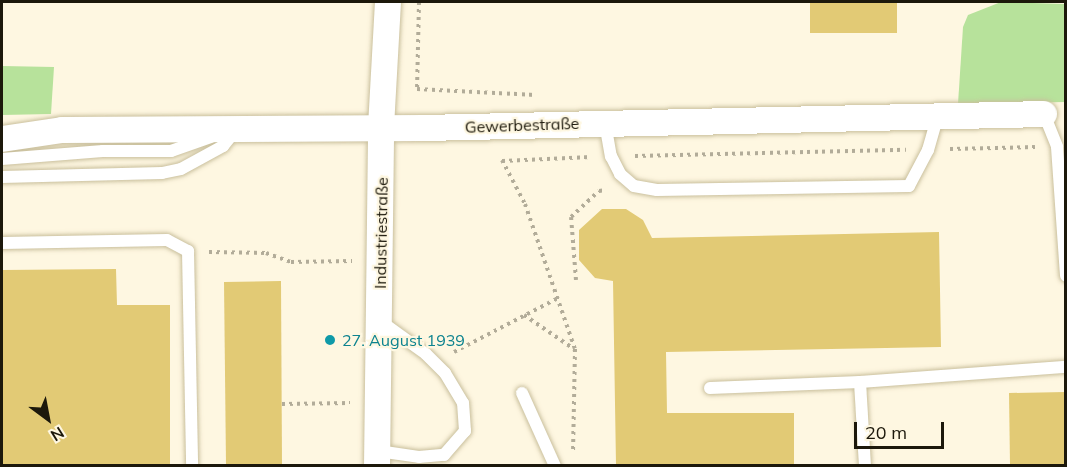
<!DOCTYPE html>
<meta charset="utf-8">
<style>
body{margin:0}
#map{position:relative;width:1067px;height:467px;overflow:hidden;background:#fef7e1;font-family:Mulish,sans-serif}
div>[style]{position:absolute}
[style*='--x']{left:calc(var(--x)*1px);top:calc(var(--y)*1px);width:calc(var(--w)*1px);rotate:calc(var(--a)*1deg)}
.green>*{inset:0;background:#b7e29b}
.building>*{inset:0;background:#e2ca75}
.path>*{height:4px;margin-top:-2px;transform-origin:0;background:repeating-linear-gradient(90deg,#b2ac99 0 3px,transparent 0 7.5px)}
.roads{filter:drop-shadow(0 0 2px #c9bf9c) drop-shadow(0 0 2px #c9bf9c)}
.lane>*{height:12px;margin:-6px;padding:0 6px;transform-origin:6px;border-radius:6px;background:#fff}
.street>*{height:26px;margin:-13px;padding:0 13px;transform-origin:13px;border-radius:13px;background:#fff}
.dots>*{width:16px;height:16px;translate:-50% -50%;box-sizing:border-box;border:3px solid #fef7e1;border-radius:50%}
span{translate:-50% -50%;white-space:nowrap;text-align:center;line-height:1.15;-webkit-text-stroke:4.5px #fef7e1;paint-order:stroke}
.street-label{font-size:16px;color:#1c180b}
.culture-label{font-size:16px;color:#0d838f}
.left{translate:0 -50%;text-align:left}
.frame{position:absolute;inset:0;border:3px solid #1c180b;pointer-events:none}
.north{position:absolute;left:18px;top:389px;width:60px;height:60px;-webkit-text-stroke:4px #fef7e1;paint-order:stroke;rotate:148deg;font-size:16px;font-weight:700;line-height:24px;text-align:center;color:#1c180b}
.north::after{content:'';display:block;margin:auto;width:21px;height:27px;background:#1c180b;clip-path:polygon(50% 0,100% 100%,50% 72%,0 100%)}
.scale{position:absolute;left:854px;top:422px;width:90px;height:27px;box-sizing:border-box;border:3px solid #1c180b;border-top:0;padding-left:8px;font-size:18px;line-height:21px;white-space:nowrap;color:#1c180b;-webkit-text-stroke:4px #fef7e1;paint-order:stroke}
</style>
<div id="map">
<div class="green">
<i style="clip-path:polygon(1001px 2px,1065px 4px,1065px 102px,958px 104px,963px 27px,968px 15px)"></i>
<i style="clip-path:polygon(2px 66px,54px 67px,51px 114px,2px 115px)"></i>
</div>
<div class="building">
<i style="clip-path:polygon(810px 2px,897px 2px,897px 33px,810px 33px)"></i>
<i style="clip-path:polygon(602px 209px,626px 209px,643px 220px,652px 238px,939px 232px,941px 347px,666px 352px,667px 413px,794px 413px,794px 465px,616px 465px,613px 281px,595px 278px,579px 260px,579px 230px)"></i>
<i style="clip-path:polygon(116px 269px,117px 305px,170px 305px,170px 465px,2px 465px,2px 270px)"></i>
<i style="clip-path:polygon(281px 281px,282px 465px,226px 465px,224px 282px)"></i>
<i style="clip-path:polygon(1065px 392px,1065px 465px,1010px 465px,1009px 393px)"></i>
</div>
<div class="path">
<i style="--x:419;--y:2;--w:87;--a:91.3"></i>
<i style="--x:417;--y:89;--w:118;--a:2.9"></i>
<i style="--x:950;--y:149;--w:85;--a:-1.3"></i>
<i style="--x:635;--y:156;--w:271;--a:-1.3"></i>
<i style="--x:502;--y:160;--w:50;--a:62.4"></i>
<i style="--x:525;--y:204;--w:153;--a:71"></i>
<i style="--x:575;--y:349;--w:104;--a:91.1"></i>
<i style="--x:502;--y:161;--w:89;--a:-2.6"></i>
<i style="--x:209;--y:252;--w:57;--a:1"></i>
<i style="--x:266;--y:253;--w:27;--a:20"></i>
<i style="--x:291;--y:262;--w:61;--a:-0.9"></i>
<i style="--x:576;--y:280;--w:63;--a:-94.5"></i>
<i style="--x:571;--y:217;--w:38;--a:-43"></i>
<i style="--x:599;--y:191;--w:7;--a:-8"></i>
<i style="--x:524;--y:315;--w:60;--a:34.2"></i>
<i style="--x:454;--y:352;--w:119;--a:-27.4"></i>
<i style="--x:282;--y:404;--w:68;--a:-0.8"></i>
</div>
<div class="roads">
<div class="lane">
<i style="--x:1044;--y:114;--w:35;--a:68"></i>
<i style="--x:1057;--y:147;--w:129;--a:86"></i>
<i style="--x:605;--y:123;--w:34;--a:80"></i>
<i style="--x:611;--y:156;--w:20;--a:63"></i>
<i style="--x:620;--y:174;--w:18;--a:41"></i>
<i style="--x:634;--y:186;--w:23;--a:10"></i>
<i style="--x:657;--y:190;--w:252;--a:-0.9"></i>
<i style="--x:909;--y:186;--w:41;--a:-62.2"></i>
<i style="--x:928;--y:150;--w:35;--a:-74"></i>
<i style="--x:2;--y:159;--w:101;--a:-4.5"></i>
<i style="--x:103;--y:151;--w:68;--a:0"></i>
<i style="--x:171;--y:151;--w:42;--a:-19.3"></i>
<i style="--x:2;--y:177;--w:160;--a:-1.4"></i>
<i style="--x:162;--y:173;--w:19;--a:-12"></i>
<i style="--x:181;--y:169;--w:48;--a:-28.7"></i>
<i style="--x:223;--y:146;--w:21;--a:-51"></i>
<i style="--x:2;--y:243;--w:165;--a:-1"></i>
<i style="--x:167;--y:240;--w:24;--a:28"></i>
<i style="--x:188;--y:251;--w:215;--a:88.9"></i>
<i style="--x:860;--y:382;--w:84;--a:86.6"></i>
<i style="--x:710;--y:388;--w:150;--a:-2.3"></i>
<i style="--x:860;--y:382;--w:207;--a:-4.2"></i>
<i style="--x:522;--y:393;--w:80;--a:65.7"></i>
<i style="--x:378;--y:451;--w:41;--a:8.3"></i>
<i style="--x:419;--y:457;--w:25;--a:-5"></i>
<i style="--x:444;--y:455;--w:32;--a:-49"></i>
<i style="--x:465;--y:431;--w:28;--a:-94"></i>
<i style="--x:463;--y:403;--w:35;--a:-121"></i>
<i style="--x:445;--y:373;--w:27;--a:-135"></i>
<i style="--x:426;--y:354;--w:57;--a:-144.3"></i>
</div>
<div class="street">
<i style="--x:2;--y:139;--w:61;--a:-8.5"></i>
<i style="--x:62;--y:130;--w:362;--a:-0.3"></i>
<i style="--x:424;--y:128;--w:620;--a:-1.29"></i>
<i style="--x:377;--y:466;--w:339;--a:-89.3"></i>
<i style="--x:381;--y:127;--w:125;--a:-86.8"></i>
</div>
</div>
<div class="dots">
<i style="left:330px;top:340px;background:#0f9aa8"></i>
</div>
<div class="street-label">
<span style="left:522px;top:125px;rotate:-2deg">Gewerbestraße</span>
<span style="left:381px;top:233px;rotate:-89deg">Industriestraße</span>
</div>
<div class="culture-label">
<span class="left" style="left:342px;top:340px">27. August 1939</span>
</div>
<div class="frame"></div>
<div class="north">N</div>
<div class="scale">20 m</div>
</div>
